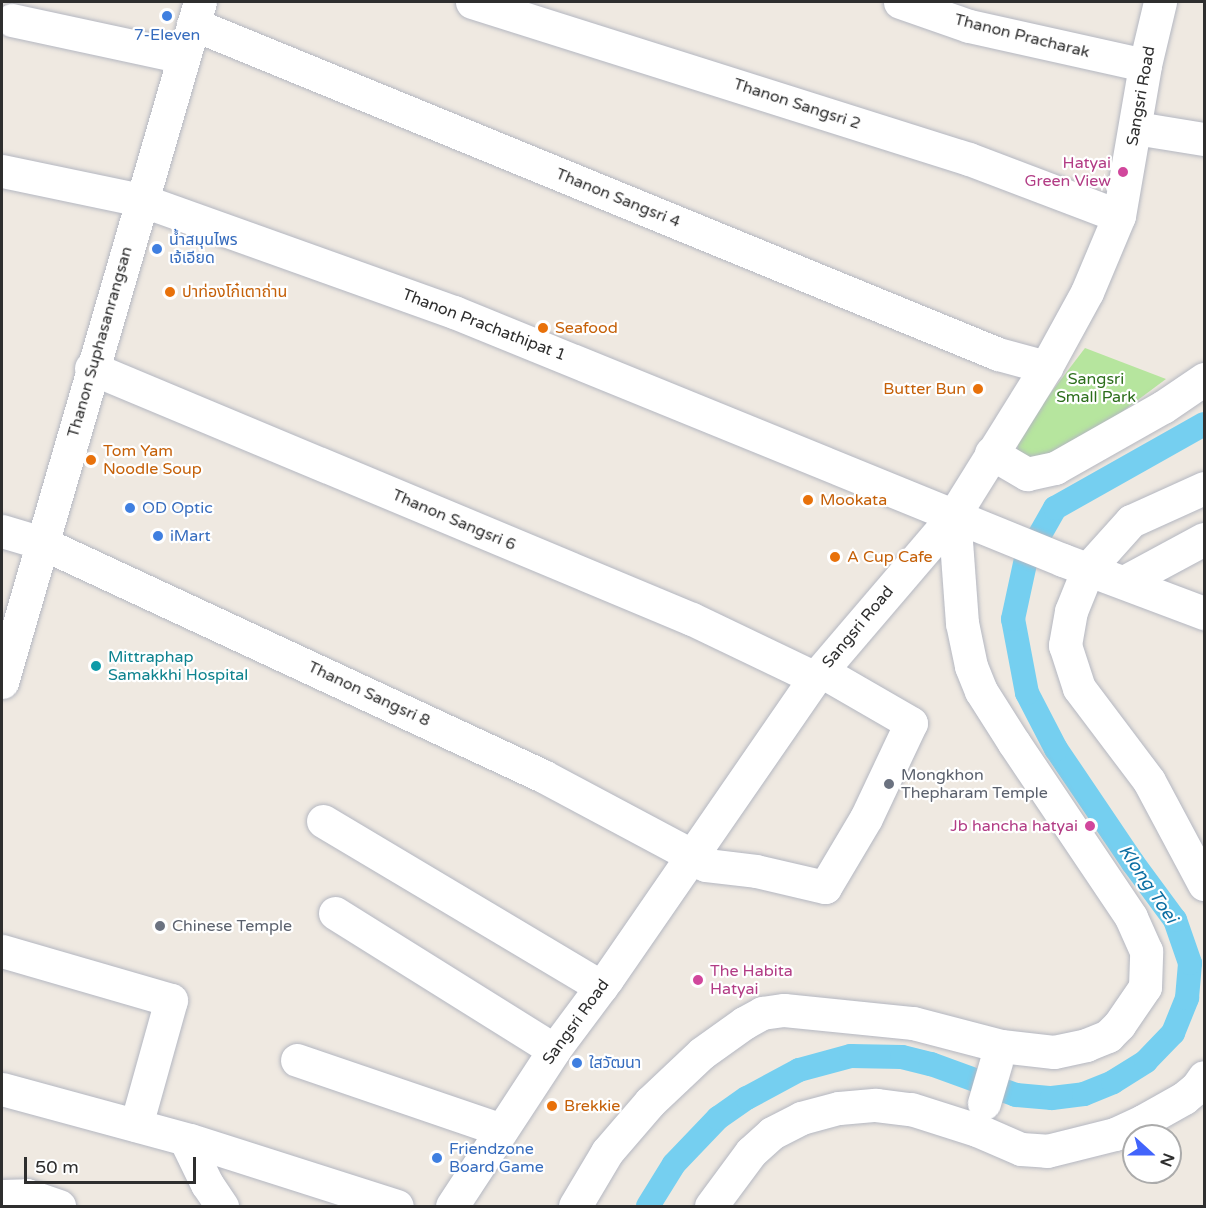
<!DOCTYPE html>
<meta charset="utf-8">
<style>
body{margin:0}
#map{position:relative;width:1206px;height:1208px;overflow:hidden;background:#efe9e1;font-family:"Varela Round","Noto Sans Thai",sans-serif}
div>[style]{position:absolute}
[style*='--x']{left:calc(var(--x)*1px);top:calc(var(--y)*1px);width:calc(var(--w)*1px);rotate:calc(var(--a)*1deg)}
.green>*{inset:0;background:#b6e59e}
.canal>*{height:24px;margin:-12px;padding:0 12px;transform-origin:12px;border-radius:12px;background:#75cff0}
.roads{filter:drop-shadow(0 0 2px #b4b7c1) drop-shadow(0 0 2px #b4b7c1)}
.minor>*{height:33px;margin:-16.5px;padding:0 16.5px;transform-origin:16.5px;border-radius:16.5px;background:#fff}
.dots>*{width:16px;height:16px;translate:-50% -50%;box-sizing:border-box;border:3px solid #fff;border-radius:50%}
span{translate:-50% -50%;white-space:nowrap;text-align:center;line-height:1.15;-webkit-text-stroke:4.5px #fff;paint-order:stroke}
.shop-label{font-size:16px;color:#366cbe}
.left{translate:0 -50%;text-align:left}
.street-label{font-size:16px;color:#2e2e2e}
.hotel-label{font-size:16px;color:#b23c85}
.right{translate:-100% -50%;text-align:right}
.food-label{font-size:16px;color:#c56008}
.park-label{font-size:16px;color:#2c6e1b}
.culture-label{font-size:16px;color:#0d838f}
.worship-label{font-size:16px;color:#5b616d}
.water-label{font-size:18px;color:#0d6fa3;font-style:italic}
.frame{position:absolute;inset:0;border:3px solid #2e2e2e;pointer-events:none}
.north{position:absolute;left:1122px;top:1124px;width:60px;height:60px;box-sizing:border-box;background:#fff;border:2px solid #ababab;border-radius:50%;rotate:111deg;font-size:16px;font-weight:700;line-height:24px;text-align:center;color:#2e2e2e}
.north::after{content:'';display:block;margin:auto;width:21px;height:27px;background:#4264fb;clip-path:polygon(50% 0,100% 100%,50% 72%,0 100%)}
.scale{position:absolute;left:24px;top:1157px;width:172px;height:27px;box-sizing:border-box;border:3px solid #2e2e2e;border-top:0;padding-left:8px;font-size:18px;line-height:21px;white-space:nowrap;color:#2e2e2e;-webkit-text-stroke:4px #fff;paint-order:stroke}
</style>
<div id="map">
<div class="green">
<i style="clip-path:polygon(1085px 348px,1166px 379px,1099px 429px,1044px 464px,1016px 455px,1019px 440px,1027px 424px)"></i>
</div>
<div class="canal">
<i style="--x:648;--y:1206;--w:49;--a:-58.2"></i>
<i style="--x:674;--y:1164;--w:64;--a:-46.3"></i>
<i style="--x:718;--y:1118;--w:35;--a:-35"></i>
<i style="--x:747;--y:1098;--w:59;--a:-28.3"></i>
<i style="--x:799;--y:1070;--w:54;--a:-15.1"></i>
<i style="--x:851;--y:1056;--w:51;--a:1.1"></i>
<i style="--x:902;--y:1057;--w:30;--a:14"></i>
<i style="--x:931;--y:1064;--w:90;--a:20"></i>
<i style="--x:1016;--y:1095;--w:36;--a:5"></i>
<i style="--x:1052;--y:1098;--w:32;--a:-7"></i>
<i style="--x:1084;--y:1094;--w:31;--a:-22"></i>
<i style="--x:1113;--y:1082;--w:39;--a:-32"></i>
<i style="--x:1146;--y:1061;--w:39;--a:-46"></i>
<i style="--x:1173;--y:1033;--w:38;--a:-68"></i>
<i style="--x:1187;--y:998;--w:35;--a:-85"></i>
<i style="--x:1190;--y:963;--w:46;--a:-109.2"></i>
<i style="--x:1175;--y:920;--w:71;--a:-126.4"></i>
<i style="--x:1133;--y:863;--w:138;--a:-124"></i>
<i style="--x:1056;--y:749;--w:63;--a:-117.4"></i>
<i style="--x:1027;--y:693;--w:75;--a:-100.7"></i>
<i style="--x:1013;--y:619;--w:61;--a:-77.8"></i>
<i style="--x:1026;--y:559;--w:59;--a:-60.4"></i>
<i style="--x:1055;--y:508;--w:171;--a:-29.4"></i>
</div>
<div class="roads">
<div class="minor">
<i style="--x:472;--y:2;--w:521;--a:17.53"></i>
<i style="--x:969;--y:159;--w:160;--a:20.8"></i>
<i style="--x:900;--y:2;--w:73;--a:19.2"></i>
<i style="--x:969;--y:26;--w:180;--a:12.5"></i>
<i style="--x:12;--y:20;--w:175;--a:12.2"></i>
<i style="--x:193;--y:24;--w:870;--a:22.29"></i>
<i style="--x:998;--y:354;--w:50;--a:15.2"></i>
<i style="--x:1136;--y:128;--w:69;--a:9.2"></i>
<i style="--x:2;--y:171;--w:142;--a:11.8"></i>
<i style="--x:141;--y:200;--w:332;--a:19.7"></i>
<i style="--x:454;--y:312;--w:658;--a:22.16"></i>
<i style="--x:1063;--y:560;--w:151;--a:20.6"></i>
<i style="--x:91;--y:368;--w:651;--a:22.67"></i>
<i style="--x:692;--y:619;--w:136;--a:25.6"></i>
<i style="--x:991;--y:453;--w:42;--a:30.3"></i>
<i style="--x:1027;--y:474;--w:29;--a:-12"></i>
<i style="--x:1055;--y:468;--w:124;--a:-29.5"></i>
<i style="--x:1163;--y:407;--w:50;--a:-34.3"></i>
<i style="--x:1204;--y:488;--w:80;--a:155.7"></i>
<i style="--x:1131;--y:521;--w:64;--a:131.9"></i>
<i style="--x:1088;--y:569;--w:45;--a:112"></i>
<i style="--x:1071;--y:611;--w:35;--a:100"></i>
<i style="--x:1065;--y:645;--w:45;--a:72"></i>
<i style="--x:1079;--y:688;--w:116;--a:53"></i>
<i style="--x:1149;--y:781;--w:117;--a:61.9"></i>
<i style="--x:2;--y:531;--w:42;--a:16.7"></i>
<i style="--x:42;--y:543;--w:553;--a:24.94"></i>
<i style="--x:543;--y:776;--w:168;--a:28.1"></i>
<i style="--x:1124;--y:582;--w:91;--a:-28.3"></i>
<i style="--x:2;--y:682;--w:708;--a:-73.77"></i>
<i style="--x:323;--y:821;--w:324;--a:30.8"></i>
<i style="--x:690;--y:858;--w:17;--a:24"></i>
<i style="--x:706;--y:865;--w:50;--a:6.8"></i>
<i style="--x:756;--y:871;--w:71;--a:13.1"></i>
<i style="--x:825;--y:887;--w:80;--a:-59.3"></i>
<i style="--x:866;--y:818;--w:105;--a:-64.7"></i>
<i style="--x:911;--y:723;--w:104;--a:-150"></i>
<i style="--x:335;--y:913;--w:258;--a:32"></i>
<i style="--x:2;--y:951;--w:176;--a:16.2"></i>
<i style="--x:171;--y:1000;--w:130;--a:105.6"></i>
<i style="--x:297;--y:1060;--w:216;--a:18.9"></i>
<i style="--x:2;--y:1089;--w:195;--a:15.2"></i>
<i style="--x:190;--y:1140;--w:217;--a:17.7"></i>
<i style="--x:984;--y:1103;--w:43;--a:-73.7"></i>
<i style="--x:186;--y:1141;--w:48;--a:64"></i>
<i style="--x:207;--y:1184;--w:27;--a:56"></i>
<i style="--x:2;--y:1196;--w:25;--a:-2"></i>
<i style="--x:27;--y:1195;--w:34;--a:19"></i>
<i style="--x:452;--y:1206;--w:186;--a:-56.8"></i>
<i style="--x:554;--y:1050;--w:89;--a:-53.3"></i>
<i style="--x:607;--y:979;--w:366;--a:-55.4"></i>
<i style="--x:815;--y:678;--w:214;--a:-49.5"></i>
<i style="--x:954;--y:515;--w:174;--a:-58.1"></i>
<i style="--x:1046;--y:367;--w:85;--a:-61.3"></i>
<i style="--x:1087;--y:292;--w:82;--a:-67.2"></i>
<i style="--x:1119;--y:216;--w:153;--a:-80.2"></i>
<i style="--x:1145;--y:65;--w:65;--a:-76.6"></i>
<i style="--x:575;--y:1206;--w:63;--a:-59.3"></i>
<i style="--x:607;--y:1152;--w:66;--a:-49.3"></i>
<i style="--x:650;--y:1102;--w:71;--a:-43.3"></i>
<i style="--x:702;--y:1053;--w:52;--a:-35.5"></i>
<i style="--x:744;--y:1023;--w:21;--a:-29"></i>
<i style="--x:762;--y:1013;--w:22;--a:-8"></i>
<i style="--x:784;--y:1010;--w:130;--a:5.8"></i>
<i style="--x:913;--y:1023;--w:91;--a:14.6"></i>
<i style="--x:1001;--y:1046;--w:53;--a:6.5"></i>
<i style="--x:1054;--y:1052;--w:33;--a:-12"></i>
<i style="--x:1086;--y:1045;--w:24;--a:-22"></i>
<i style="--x:1108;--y:1036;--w:16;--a:-45"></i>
<i style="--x:1119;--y:1025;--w:46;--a:-55.6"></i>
<i style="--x:1145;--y:987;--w:36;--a:-88"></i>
<i style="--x:1146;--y:951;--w:37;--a:-114"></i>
<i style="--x:1131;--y:917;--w:210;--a:-123.9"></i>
<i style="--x:1014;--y:743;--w:62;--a:-122.4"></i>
<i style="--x:981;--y:691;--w:27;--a:-112"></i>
<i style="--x:971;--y:666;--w:44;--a:-101.8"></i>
<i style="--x:962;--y:623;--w:108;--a:-94.2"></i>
<i style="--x:711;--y:1206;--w:67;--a:-53.5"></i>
<i style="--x:751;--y:1152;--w:28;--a:-42"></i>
<i style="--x:772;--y:1133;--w:33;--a:-27"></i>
<i style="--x:801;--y:1118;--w:39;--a:-15"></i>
<i style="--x:839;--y:1108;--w:37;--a:-5"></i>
<i style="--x:876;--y:1105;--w:35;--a:7"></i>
<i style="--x:911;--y:1109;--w:69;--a:17.7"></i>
<i style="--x:977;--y:1130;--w:48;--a:23.4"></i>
<i style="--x:1021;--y:1149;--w:26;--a:4"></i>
<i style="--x:1047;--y:1151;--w:70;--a:-14"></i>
<i style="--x:1115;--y:1134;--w:31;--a:-25"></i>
<i style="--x:1143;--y:1121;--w:47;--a:-29.3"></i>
<i style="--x:1184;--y:1098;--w:17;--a:-40"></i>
<i style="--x:1197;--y:1087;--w:12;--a:-55"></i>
</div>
</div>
<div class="dots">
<i style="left:167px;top:16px;background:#3f7fe0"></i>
<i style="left:1123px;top:172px;background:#d1479c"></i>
<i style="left:157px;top:249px;background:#3f7fe0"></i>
<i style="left:170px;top:292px;background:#e8710a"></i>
<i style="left:543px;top:328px;background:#e8710a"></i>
<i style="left:978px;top:389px;background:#e8710a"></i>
<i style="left:91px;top:460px;background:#e8710a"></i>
<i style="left:808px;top:500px;background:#e8710a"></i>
<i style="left:130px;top:508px;background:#3f7fe0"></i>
<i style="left:158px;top:536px;background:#3f7fe0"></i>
<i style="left:835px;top:557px;background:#e8710a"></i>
<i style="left:96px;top:666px;background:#0f9aa8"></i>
<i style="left:889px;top:784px;background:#6b7280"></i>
<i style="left:1090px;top:826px;background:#d1479c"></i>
<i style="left:160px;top:926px;background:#6b7280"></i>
<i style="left:698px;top:980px;background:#d1479c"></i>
<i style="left:577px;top:1063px;background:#3f7fe0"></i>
<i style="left:552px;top:1106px;background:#e8710a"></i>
<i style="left:437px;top:1158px;background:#3f7fe0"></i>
</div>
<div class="shop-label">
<span style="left:167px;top:35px">7-Eleven</span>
<span class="left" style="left:169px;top:249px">น้ำสมุนไพร<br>เจ้เอียด</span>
<span class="left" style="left:142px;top:508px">OD Optic</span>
<span class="left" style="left:170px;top:536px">iMart</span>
<span class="left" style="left:589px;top:1063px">ใสวัฒนา</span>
<span class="left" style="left:449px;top:1158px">Friendzone<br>Board Game</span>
</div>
<div class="street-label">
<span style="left:1022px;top:36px;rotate:14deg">Thanon Pracharak</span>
<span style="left:1141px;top:96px;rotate:-80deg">Sangsri Road</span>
<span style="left:797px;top:104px;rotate:18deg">Thanon Sangsri 2</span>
<span style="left:618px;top:198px;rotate:22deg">Thanon Sangsri 4</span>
<span style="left:484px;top:325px;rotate:21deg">Thanon Prachathipat 1</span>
<span style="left:100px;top:342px;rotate:-74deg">Thanon Suphasanrangsan</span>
<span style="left:454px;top:520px;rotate:23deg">Thanon Sangsri 6</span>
<span style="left:858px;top:627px;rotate:-50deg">Sangsri Road</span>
<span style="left:369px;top:694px;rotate:25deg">Thanon Sangsri 8</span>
<span style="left:576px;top:1022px;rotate:-54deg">Sangsri Road</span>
</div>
<div class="hotel-label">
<span class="right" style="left:1111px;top:172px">Hatyai<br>Green View</span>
<span class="right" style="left:1078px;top:826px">Jb hancha hatyai</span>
<span class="left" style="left:710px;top:980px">The Habita<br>Hatyai</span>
</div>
<div class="food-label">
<span class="left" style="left:182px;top:292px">ปาท่องโก๋เตาถ่าน</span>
<span class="left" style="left:555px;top:328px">Seafood</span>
<span class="right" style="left:966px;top:389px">Butter Bun</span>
<span class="left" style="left:103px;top:460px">Tom Yam<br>Noodle Soup</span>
<span class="left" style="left:820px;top:500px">Mookata</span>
<span class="left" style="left:847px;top:557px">A Cup Cafe</span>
<span class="left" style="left:564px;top:1106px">Brekkie</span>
</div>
<div class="park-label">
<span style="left:1096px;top:388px">Sangsri<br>Small Park</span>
</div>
<div class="culture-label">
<span class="left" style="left:108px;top:666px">Mittraphap<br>Samakkhi Hospital</span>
</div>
<div class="worship-label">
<span class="left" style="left:901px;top:784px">Mongkhon<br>Thepharam Temple</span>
<span class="left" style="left:172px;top:926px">Chinese Temple</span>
</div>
<div class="water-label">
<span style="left:1148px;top:884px;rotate:56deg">Klong Toei</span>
</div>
<div class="frame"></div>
<div class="north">N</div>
<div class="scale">50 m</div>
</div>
